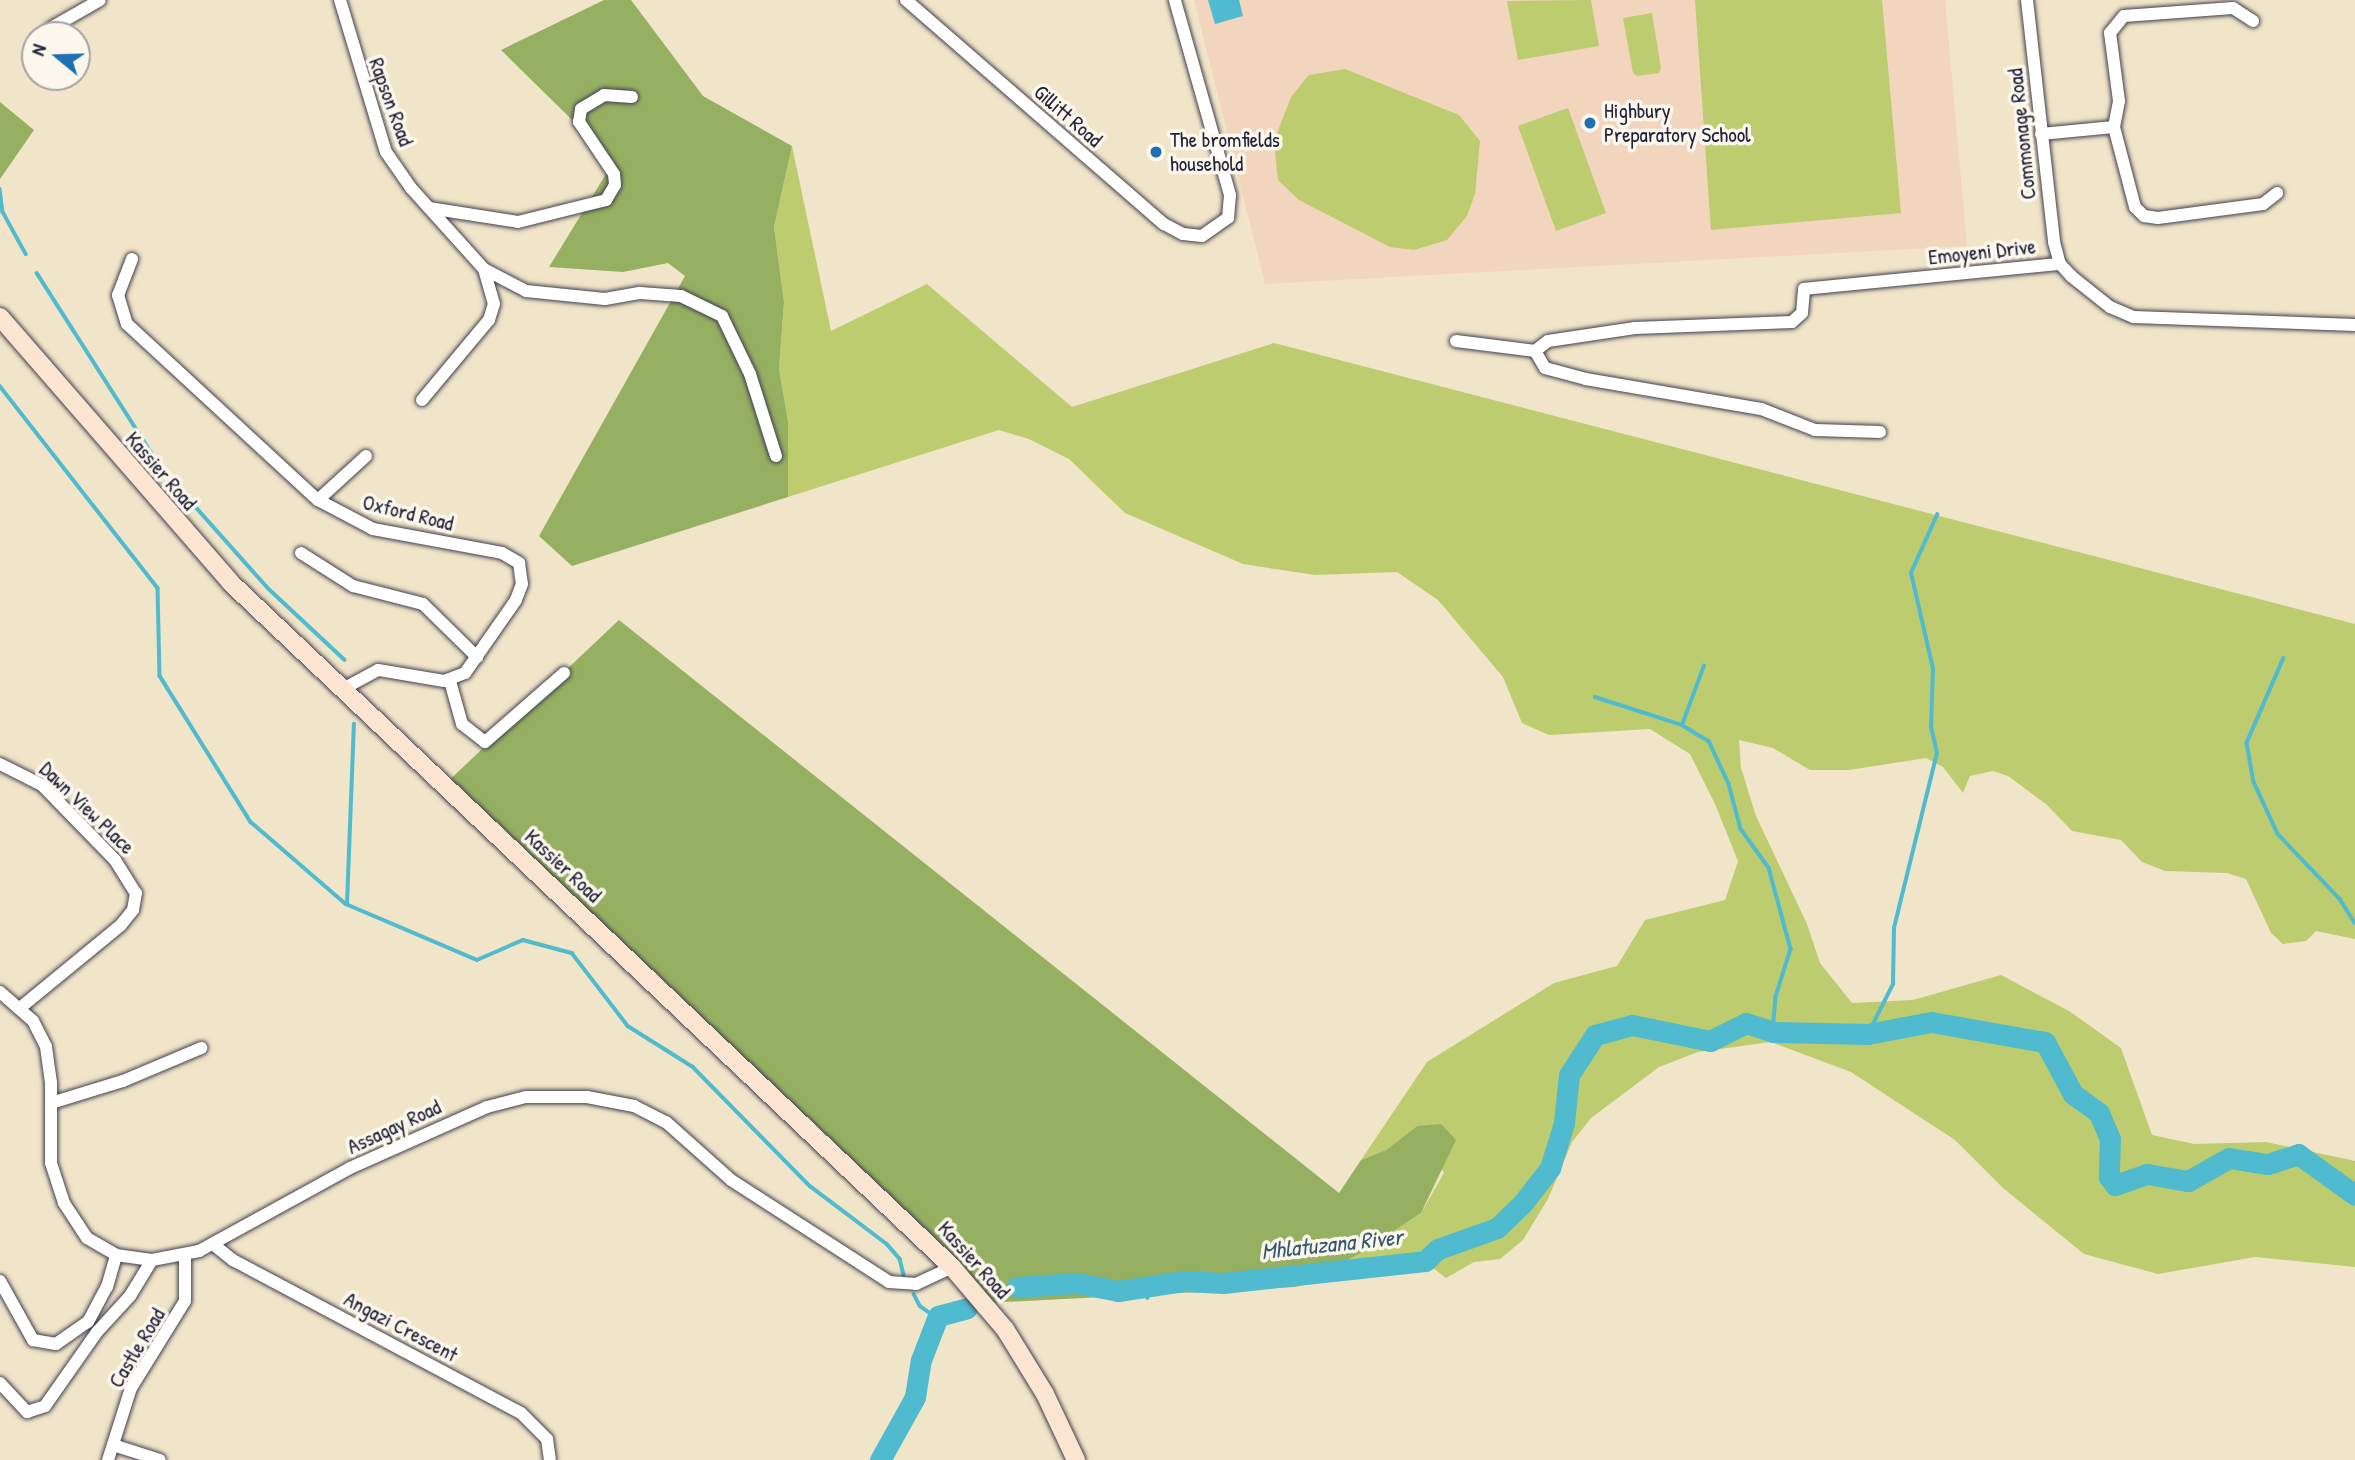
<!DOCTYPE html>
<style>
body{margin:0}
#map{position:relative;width:2355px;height:1460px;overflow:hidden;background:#f0e5c8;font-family:"Patrick Hand",sans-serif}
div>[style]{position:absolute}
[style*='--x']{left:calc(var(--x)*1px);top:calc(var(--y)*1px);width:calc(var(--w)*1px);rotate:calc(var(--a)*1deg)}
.built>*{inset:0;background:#f1d5bd}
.green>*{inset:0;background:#bdcc6f}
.forest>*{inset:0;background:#96b062}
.water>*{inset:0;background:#50bace}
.stream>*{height:3.5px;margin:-1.75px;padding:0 1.75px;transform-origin:1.75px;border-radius:1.75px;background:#50bace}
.river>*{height:21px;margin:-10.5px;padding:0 10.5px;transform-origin:10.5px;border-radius:10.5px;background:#50bace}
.roads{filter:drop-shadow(0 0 2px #413f50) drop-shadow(0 0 2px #413f50)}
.street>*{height:12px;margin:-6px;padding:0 6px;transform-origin:6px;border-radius:6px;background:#fff}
.secondary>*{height:18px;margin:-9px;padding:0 9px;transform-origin:9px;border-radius:9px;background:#fce5d0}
.dots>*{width:19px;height:19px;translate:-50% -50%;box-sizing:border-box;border:4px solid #fbf7ec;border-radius:50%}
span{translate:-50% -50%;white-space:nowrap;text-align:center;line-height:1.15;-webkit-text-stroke:7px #fbf7ec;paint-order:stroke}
.street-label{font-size:21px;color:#22223b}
.poi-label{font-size:21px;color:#22223b}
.left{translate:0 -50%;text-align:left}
.water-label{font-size:23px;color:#32576e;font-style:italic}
.north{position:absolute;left:21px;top:21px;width:70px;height:70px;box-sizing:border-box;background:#fbf7ec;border:2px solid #a4a2a5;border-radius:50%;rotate:289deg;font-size:19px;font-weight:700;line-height:28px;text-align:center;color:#22223b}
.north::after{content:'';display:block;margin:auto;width:24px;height:32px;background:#1f6fb2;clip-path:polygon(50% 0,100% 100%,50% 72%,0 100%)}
</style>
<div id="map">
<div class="built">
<i style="clip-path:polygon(1194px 0,1945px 0,1967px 246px,1265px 284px)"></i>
</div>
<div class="green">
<i style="clip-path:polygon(1591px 0,1599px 46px,1518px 60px,1507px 1px)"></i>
<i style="clip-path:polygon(1695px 0,1882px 0,1901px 213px,1711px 230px)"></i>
<i style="clip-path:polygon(1652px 13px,1661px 68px,1659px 73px,1637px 76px,1633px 73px,1623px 18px)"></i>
<i style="clip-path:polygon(1345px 69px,1459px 115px,1480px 141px,1475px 194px,1467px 216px,1447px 240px,1414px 250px,1390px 247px,1299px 200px,1278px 180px,1274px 141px,1291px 97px,1309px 75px)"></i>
<i style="clip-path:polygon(1568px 108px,1606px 213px,1556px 231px,1518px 126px)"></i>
<i style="clip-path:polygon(792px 146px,831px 331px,927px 284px,1072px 407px,1274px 343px,2355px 624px,2355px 939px,2316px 931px,2306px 941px,2283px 944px,2271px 933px,2246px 879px,2227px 873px,2165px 871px,2142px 862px,2121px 840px,2072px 831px,2047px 805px,2008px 776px,1993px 771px,1970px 776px,1963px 793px,1943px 767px,1926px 758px,1849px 770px,1810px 770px,1773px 748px,1739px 740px,1741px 768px,1756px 816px,1807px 924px,1820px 963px,1852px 1003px,1913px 1000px,2001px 975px,2069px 1011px,2121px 1048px,2152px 1135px,2194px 1144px,2266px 1142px,2355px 1161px,2355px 1267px,2255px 1257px,2158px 1274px,2084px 1254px,2003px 1188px,1955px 1140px,1851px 1072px,1771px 1042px,1698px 1052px,1659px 1067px,1591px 1118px,1572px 1142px,1548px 1199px,1523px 1240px,1500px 1259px,1474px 1262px,1446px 1278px,1424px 1261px,1295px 1287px,1361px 1253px,1421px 1213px,1444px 1173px,1417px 1126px,1386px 1150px,1361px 1160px,1427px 1062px,1554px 983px,1617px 966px,1645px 920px,1725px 900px,1738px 861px,1715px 804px,1690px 754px,1650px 729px,1549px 735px,1522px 723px,1503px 677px,1438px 600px,1397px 572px,1315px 575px,1243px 564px,1125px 513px,1069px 459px,1029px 439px,999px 430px,788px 497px,788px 421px,779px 369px,784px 302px,774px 227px)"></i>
</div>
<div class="forest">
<i style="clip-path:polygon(604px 0,631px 0,703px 96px,792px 146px,774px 227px,784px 302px,779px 369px,788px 421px,788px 497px,572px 566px,539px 536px,685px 276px,668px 263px,623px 272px,549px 267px,614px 161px,501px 50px)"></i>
<i style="clip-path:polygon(0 102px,34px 130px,0 179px)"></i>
<i style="clip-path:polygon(619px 620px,1339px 1193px,1361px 1160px,1386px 1150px,1417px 1126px,1441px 1124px,1456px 1140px,1421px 1213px,1361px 1253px,1295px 1287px,985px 1303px,443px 786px)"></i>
</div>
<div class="water">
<i style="clip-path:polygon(1208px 0,1239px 0,1243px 16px,1215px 24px)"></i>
</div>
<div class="stream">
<i style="--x:0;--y:189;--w:23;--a:83"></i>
<i style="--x:3;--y:212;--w:48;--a:61.3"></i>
<i style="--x:37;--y:273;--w:232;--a:57.5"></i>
<i style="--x:162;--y:469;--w:159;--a:48.3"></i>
<i style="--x:268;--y:588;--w:105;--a:43.1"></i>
<i style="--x:0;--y:386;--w:256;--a:52"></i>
<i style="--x:158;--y:588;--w:88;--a:88.7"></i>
<i style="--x:160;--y:676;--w:172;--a:58.1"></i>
<i style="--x:251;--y:822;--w:125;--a:40.8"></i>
<i style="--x:346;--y:904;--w:142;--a:23.1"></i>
<i style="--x:477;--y:960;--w:50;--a:-23.5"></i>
<i style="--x:523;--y:940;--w:51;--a:14.9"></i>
<i style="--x:572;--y:953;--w:92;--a:52.5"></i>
<i style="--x:628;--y:1026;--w:77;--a:32.2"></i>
<i style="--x:693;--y:1067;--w:167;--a:45.5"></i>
<i style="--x:810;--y:1186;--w:96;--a:37"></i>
<i style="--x:887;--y:1244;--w:20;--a:49"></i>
<i style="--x:900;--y:1259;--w:16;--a:76"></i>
<i style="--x:2284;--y:658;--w:93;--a:113.5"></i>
<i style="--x:2247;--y:743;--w:40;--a:80"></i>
<i style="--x:2254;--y:782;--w:57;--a:65.2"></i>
<i style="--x:2278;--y:834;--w:90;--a:46.4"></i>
<i style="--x:2340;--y:899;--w:28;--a:58"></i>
<i style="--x:1595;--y:697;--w:91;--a:17.8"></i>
<i style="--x:1682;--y:725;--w:31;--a:31"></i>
<i style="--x:1709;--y:741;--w:47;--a:65.1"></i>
<i style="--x:1729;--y:784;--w:47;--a:75.1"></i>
<i style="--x:1741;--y:829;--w:48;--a:54.3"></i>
<i style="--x:1769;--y:868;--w:84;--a:74.8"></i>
<i style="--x:1791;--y:949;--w:50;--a:107.4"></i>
<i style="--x:1776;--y:997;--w:35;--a:95"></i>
<i style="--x:1682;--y:725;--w:63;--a:-69.6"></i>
<i style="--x:347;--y:904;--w:180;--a:-87.8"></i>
<i style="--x:1868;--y:1034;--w:56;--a:-63.4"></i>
<i style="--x:1893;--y:984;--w:56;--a:-89"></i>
<i style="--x:1894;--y:928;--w:180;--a:-76.2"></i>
<i style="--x:1937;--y:753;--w:26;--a:-103"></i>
<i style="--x:1931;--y:728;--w:59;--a:-88.1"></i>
<i style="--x:1933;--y:669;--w:98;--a:-102.9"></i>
<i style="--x:1911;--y:573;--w:64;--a:-65.9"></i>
<i style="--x:1146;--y:1286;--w:12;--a:81"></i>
<i style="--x:914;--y:1294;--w:13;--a:63"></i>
<i style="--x:920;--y:1306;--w:21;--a:35"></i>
</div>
<div class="river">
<i style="--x:1017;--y:1287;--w:60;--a:-3.8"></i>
<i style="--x:1077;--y:1283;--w:42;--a:11"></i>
<i style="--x:1118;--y:1291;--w:67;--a:-8.6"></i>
<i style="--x:1184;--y:1281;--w:39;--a:3"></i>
<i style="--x:1223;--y:1283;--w:203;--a:-6.2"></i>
<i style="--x:1425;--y:1261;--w:18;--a:-43"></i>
<i style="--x:1438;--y:1249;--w:63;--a:-19.6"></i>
<i style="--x:1497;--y:1228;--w:35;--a:-44"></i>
<i style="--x:1522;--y:1204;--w:46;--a:-52.1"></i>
<i style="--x:1550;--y:1168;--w:47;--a:-72.7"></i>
<i style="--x:1564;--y:1123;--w:48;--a:-84.1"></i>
<i style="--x:1569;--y:1075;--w:48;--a:-57"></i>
<i style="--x:1595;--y:1035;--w:38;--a:-15"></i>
<i style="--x:1632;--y:1025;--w:80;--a:11.6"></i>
<i style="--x:1710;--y:1041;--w:40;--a:-26.6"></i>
<i style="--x:1746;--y:1023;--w:28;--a:18"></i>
<i style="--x:1773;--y:1032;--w:95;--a:1.2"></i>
<i style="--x:1868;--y:1034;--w:64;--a:-10.8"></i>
<i style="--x:1931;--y:1022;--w:116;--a:10"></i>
<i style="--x:2045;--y:1042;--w:59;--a:61.7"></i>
<i style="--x:2073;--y:1094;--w:32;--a:36"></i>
<i style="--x:2099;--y:1113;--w:28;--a:67"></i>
<i style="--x:2110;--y:1139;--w:38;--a:92"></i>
<i style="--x:2109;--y:1177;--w:10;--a:53"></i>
<i style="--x:2115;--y:1185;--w:34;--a:-19"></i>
<i style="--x:2147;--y:1174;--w:42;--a:9.7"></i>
<i style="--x:2188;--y:1181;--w:47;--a:-29.3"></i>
<i style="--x:2229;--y:1158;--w:39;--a:9"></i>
<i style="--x:2268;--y:1164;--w:32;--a:-18"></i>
<i style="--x:2298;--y:1154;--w:70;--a:35.7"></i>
<i style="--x:880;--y:1460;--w:72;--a:-60.9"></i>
<i style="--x:915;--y:1397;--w:37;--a:-81"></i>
<i style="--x:921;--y:1360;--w:47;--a:-68.9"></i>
<i style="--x:938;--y:1316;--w:30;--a:-15"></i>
</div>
<div class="roads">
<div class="street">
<i style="--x:340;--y:0;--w:159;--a:73.2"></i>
<i style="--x:386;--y:152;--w:44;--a:55.2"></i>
<i style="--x:411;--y:188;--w:109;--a:48"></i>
<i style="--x:484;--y:269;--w:47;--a:27.6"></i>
<i style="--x:526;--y:291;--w:79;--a:5.8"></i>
<i style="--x:605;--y:299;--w:36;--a:-10"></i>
<i style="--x:640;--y:293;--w:41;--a:4.2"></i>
<i style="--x:681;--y:296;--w:46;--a:26"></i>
<i style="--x:722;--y:316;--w:64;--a:64.2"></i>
<i style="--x:750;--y:374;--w:86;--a:72.4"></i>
<i style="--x:906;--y:0;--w:342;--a:41"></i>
<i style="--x:1164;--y:224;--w:21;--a:28"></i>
<i style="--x:1183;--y:234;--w:19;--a:6"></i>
<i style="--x:1202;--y:236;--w:32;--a:-35"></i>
<i style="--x:1228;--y:218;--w:23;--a:-85"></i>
<i style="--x:1230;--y:195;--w:203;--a:-105.8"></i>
<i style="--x:2027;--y:0;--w:244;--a:83.6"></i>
<i style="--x:2054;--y:242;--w:23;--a:75"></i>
<i style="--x:2060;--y:264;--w:16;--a:47"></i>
<i style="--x:2071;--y:276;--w:50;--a:38.5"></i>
<i style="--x:2110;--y:307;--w:26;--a:23"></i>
<i style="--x:2134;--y:317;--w:221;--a:2.1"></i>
<i style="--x:51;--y:28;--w:56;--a:-29.7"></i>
<i style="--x:2114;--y:127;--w:83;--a:75.3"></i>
<i style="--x:2135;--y:207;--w:13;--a:45"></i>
<i style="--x:2144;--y:216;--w:14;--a:8"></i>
<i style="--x:2158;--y:218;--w:106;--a:-7.6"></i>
<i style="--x:2263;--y:204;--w:18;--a:-38"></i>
<i style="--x:2041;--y:134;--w:73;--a:-5.5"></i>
<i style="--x:2114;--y:127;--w:26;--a:-79"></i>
<i style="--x:2119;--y:101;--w:69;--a:-97.5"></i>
<i style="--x:2110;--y:33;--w:22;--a:-51"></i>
<i style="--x:2124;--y:16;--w:109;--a:-4.2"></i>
<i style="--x:2233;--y:8;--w:24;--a:33"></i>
<i style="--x:429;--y:208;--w:90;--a:8.9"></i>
<i style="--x:518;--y:222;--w:91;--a:-14"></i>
<i style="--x:606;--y:200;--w:17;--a:-59"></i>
<i style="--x:615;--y:185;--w:11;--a:-95"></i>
<i style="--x:614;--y:174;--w:63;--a:-123.9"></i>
<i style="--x:579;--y:122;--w:13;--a:-81"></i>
<i style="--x:581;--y:109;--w:27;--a:-31"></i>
<i style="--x:604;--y:95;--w:28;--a:4"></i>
<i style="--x:132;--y:259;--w:39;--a:111"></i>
<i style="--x:118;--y:295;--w:30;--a:73"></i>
<i style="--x:127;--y:324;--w:260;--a:42.7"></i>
<i style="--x:318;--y:500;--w:62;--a:27.8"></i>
<i style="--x:373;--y:529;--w:131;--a:10.5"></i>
<i style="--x:502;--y:553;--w:20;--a:30"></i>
<i style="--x:519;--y:563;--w:21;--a:82"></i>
<i style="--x:522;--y:584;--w:17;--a:111"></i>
<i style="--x:516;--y:600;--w:89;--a:124.9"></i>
<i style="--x:465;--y:673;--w:22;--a:159"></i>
<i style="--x:444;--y:681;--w:67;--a:-170.5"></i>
<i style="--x:378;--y:670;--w:42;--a:151.6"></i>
<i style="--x:1456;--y:341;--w:80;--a:7.2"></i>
<i style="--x:422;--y:400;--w:104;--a:-50.1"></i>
<i style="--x:489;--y:320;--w:17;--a:-73"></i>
<i style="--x:494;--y:304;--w:35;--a:-106"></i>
<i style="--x:1880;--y:432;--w:65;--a:-178.2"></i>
<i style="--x:1815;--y:430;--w:58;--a:-158.7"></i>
<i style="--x:1761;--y:409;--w:178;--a:-170.3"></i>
<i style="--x:1586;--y:379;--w:42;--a:-165"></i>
<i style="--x:1545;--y:368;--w:20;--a:-120"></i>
<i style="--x:1535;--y:351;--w:16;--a:-38"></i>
<i style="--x:1548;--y:341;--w:88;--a:-8.5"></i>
<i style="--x:1635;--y:328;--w:157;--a:-2.2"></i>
<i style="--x:1792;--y:322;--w:13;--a:-42"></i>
<i style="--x:1802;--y:313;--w:24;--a:-85"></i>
<i style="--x:1804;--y:289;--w:257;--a:-5.6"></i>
<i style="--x:318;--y:500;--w:65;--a:-42.5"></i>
<i style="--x:301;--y:553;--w:62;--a:32.4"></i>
<i style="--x:353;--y:586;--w:72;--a:14.4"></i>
<i style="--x:423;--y:604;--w:76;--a:44.5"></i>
<i style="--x:450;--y:681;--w:45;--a:74.4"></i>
<i style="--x:462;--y:724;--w:29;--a:38"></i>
<i style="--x:485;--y:742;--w:105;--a:-41.1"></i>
<i style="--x:0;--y:764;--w:47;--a:26.6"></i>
<i style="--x:42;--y:785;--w:105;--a:45.8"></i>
<i style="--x:115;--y:860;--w:39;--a:58"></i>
<i style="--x:136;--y:893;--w:17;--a:100"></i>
<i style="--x:133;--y:910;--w:19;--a:129"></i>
<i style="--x:121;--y:925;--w:131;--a:140.6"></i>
<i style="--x:0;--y:992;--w:44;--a:41.3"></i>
<i style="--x:33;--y:1021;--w:29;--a:63"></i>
<i style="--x:46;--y:1047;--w:35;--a:82"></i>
<i style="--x:51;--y:1082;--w:81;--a:90"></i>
<i style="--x:51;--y:1163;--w:42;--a:72"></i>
<i style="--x:64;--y:1203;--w:42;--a:56.7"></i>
<i style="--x:87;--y:1238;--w:34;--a:30"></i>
<i style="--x:116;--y:1255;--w:36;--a:8"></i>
<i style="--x:152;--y:1260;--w:48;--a:-10.8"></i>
<i style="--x:199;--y:1251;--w:172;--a:-28.8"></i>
<i style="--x:350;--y:1168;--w:150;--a:-24"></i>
<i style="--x:487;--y:1107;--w:40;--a:-14.4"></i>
<i style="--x:526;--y:1097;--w:61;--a:0"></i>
<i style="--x:587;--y:1097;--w:48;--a:10.8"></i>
<i style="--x:634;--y:1106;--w:36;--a:27"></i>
<i style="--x:666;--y:1122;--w:87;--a:41.7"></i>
<i style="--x:731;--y:1180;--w:188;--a:32.8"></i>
<i style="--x:889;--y:1282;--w:27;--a:4"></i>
<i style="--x:916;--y:1284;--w:40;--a:-25"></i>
<i style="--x:51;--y:1103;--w:75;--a:-17"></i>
<i style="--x:123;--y:1081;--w:85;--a:-22.9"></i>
<i style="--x:213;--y:1244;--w:26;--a:39"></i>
<i style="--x:233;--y:1260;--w:326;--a:28"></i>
<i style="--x:521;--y:1413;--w:37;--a:45"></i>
<i style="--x:547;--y:1439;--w:21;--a:82"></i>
<i style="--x:0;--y:1281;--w:68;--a:60.8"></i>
<i style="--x:33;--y:1340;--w:23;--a:10"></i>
<i style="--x:56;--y:1344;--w:39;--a:-35"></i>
<i style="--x:88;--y:1322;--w:40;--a:-62"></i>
<i style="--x:107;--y:1287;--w:33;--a:-74"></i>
<i style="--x:0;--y:1383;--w:40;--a:47"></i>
<i style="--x:27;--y:1412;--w:19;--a:-18"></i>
<i style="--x:45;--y:1406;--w:90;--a:-54.9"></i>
<i style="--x:97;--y:1332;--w:49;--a:-47.5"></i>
<i style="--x:130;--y:1296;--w:42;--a:-58.6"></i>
<i style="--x:113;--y:1445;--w:49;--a:17.7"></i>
<i style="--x:108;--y:1460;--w:76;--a:-72.3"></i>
<i style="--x:131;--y:1388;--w:102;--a:-58.2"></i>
<i style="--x:185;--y:1301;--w:47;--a:-90"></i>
</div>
<div class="secondary">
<i style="--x:0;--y:317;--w:352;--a:49"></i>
<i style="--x:231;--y:583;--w:994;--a:43.49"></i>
<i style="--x:952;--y:1267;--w:82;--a:49.5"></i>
<i style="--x:1005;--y:1329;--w:76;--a:58.4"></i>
<i style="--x:1045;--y:1394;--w:73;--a:64.8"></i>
</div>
</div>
<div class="dots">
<i style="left:1590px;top:123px;background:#1f6fb2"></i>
<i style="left:1156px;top:152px;background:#1f6fb2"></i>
</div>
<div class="street-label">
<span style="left:391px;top:102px;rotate:70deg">Rapson Road</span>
<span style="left:1068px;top:116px;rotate:41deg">Gillitt Road</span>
<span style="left:2022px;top:134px;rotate:-96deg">Commonage Road</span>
<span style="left:1982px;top:252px;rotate:-6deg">Emoyeni Drive</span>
<span style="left:161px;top:471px;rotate:49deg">Kassier Road</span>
<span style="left:408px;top:513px;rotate:14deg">Oxford Road</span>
<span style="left:87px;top:808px;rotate:44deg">Dawn View Place</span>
<span style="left:563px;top:866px;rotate:43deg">Kassier Road</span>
<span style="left:394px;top:1127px;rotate:-25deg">Assagay Road</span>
<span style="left:974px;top:1260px;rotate:48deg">Kassier Road</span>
<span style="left:401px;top:1327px;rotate:28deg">Angazi Crescent</span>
<span style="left:137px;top:1348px;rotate:-59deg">Castle Road</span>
</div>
<div class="poi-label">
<span class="left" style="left:1604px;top:123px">Highbury<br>Preparatory School</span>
<span class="left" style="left:1170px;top:152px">The bromfields<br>household</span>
</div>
<div class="water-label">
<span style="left:1332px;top:1244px;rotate:-6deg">Mhlatuzana River</span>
</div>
<div class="north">N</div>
</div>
